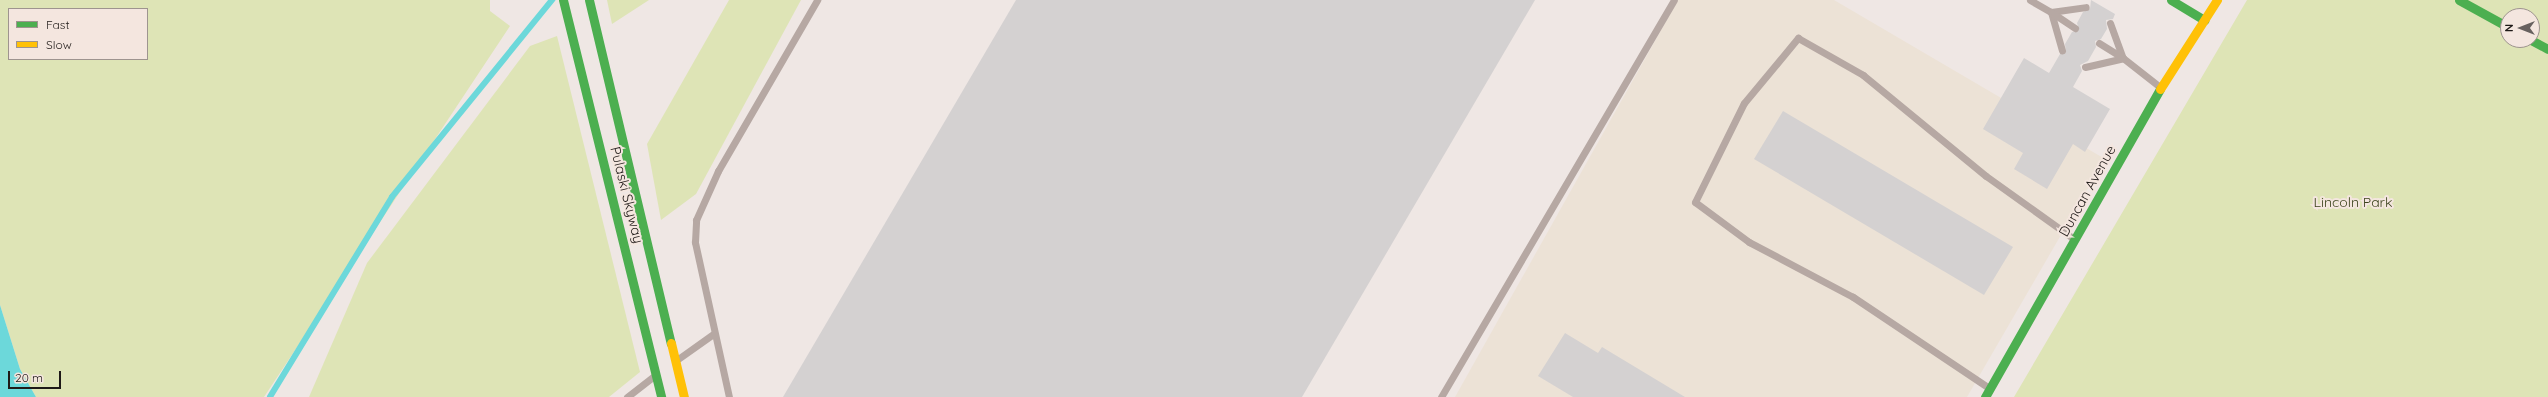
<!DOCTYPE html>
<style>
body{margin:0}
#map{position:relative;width:2548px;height:397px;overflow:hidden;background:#efe7e4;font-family:Quicksand,sans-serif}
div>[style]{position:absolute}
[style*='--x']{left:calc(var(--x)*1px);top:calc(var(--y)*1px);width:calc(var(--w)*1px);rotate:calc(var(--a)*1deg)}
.industrial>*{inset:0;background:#ece2d6}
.green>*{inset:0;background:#dee4b6}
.water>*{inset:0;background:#6cd8da}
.stream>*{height:5.5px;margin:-2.75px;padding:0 2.75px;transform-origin:2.75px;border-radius:2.75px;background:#6cd8da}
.building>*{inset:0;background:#d4d1d1}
.lane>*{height:7px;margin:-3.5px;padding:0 3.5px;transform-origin:3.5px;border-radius:3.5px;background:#b6a8a3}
.fast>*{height:9px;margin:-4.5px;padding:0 4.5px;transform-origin:4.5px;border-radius:4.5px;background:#4caf50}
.slow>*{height:9px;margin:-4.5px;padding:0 4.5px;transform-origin:4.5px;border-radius:4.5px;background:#ffc107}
span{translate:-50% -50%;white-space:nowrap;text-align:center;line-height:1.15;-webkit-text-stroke:4px #f4e6df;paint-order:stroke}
.street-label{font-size:14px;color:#1e1917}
.park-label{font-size:14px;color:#3c431c}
.legend{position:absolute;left:8px;top:8px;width:140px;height:52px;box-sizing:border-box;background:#f4e6df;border:1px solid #9e948f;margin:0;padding:5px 7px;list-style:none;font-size:12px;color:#1e1917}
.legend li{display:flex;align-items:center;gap:8px;height:20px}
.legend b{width:20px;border:1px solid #9e948f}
.north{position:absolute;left:2500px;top:8px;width:40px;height:40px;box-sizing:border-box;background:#f4e6df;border:1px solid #9e948f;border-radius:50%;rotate:270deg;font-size:11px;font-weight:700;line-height:16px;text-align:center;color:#1e1917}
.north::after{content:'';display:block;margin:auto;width:14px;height:18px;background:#67615f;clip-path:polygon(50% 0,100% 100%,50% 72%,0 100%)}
.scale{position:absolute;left:8px;top:371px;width:53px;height:18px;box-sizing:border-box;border:2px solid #1e1917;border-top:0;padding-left:5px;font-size:12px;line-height:14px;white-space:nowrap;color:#1e1917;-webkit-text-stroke:3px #f4e6df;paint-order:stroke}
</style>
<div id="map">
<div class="industrial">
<i style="clip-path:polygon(1678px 0,1834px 0,2105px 159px,1967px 397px,1455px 397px)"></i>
</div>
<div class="green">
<i style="clip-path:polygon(evenodd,0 0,490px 0,490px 11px,510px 26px,264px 397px,36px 397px,20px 369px,0 305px,0 0,9px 9px,147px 9px,147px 59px,9px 59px,9px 9px)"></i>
<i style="clip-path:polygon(607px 0,649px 0,612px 24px)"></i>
<i style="clip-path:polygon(729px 0,801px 0,696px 194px,661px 220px,647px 144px)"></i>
<i style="clip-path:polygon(evenodd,2247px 0,2548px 0,2548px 397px,2014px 397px,2247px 0,2508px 16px,2532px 16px,2532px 40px,2508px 40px,2508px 16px)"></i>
<i style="clip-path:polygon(557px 36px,640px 372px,609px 397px,309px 397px,367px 263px,530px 46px)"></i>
</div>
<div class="water">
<i style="clip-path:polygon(0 305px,20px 369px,36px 397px,0 397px)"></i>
</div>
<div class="stream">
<i style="--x:270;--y:397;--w:234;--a:-58.6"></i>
<i style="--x:392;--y:197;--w:254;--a:-50.9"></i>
</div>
<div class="building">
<i style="clip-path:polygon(1016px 0,1535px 0,1302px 397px,783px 397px)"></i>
<i style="clip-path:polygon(2091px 0,2115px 14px,2113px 19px,2106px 20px,2107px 29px,2101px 39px,2095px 41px,2096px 47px,2088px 61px,2080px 65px,2082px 71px,2073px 87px,2110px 109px,2085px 152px,2073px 144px,2047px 189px,2014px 169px,2023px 153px,1983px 129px,2024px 58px,2049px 73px,2060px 54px,2066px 53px,2065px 44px,2072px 32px,2079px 30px,2077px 23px,2083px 12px,2090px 9px)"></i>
<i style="clip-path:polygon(1783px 111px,2013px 247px,1984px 295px,1754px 159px)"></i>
<i style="clip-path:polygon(1565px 333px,1598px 353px,1602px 347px,1685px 397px,1573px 397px,1538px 376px)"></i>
</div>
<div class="lane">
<i style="--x:2030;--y:0;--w:24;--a:30"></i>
<i style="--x:2051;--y:12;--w:35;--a:-8"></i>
<i style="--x:2051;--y:12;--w:40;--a:74"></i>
<i style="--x:2051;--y:12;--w:29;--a:34"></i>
<i style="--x:2110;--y:23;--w:37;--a:70"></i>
<i style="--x:2123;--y:58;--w:47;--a:38.1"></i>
<i style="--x:2099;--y:43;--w:28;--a:32"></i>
<i style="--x:2085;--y:67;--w:39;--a:-13"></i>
<i style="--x:678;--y:359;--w:43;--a:-35.5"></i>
<i style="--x:1989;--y:388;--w:164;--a:-146.2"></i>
<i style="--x:1853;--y:297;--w:118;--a:-152.1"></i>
<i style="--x:1749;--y:242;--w:67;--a:-143.5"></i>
<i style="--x:1695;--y:202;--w:110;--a:-63.7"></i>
<i style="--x:1744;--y:103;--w:85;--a:-50.3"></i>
<i style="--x:1798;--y:38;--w:75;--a:29.6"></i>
<i style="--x:1863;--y:75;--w:159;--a:39.4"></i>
<i style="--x:1986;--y:176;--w:108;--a:35.6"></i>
<i style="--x:627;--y:397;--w:33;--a:-38"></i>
<i style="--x:729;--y:397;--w:159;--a:-102.4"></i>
<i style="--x:695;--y:242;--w:22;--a:-87"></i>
<i style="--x:696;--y:220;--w:54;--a:-65.8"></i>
<i style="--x:718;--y:171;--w:198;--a:-59.9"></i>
<i style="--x:1441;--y:397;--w:460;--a:-59.6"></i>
</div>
<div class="fast">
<i style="--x:563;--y:0;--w:409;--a:76.1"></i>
<i style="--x:589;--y:0;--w:353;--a:76.6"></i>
<i style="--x:2171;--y:0;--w:39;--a:31"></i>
<i style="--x:2459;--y:0;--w:56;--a:28.9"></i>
<i style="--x:2531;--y:40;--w:19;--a:28"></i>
<i style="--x:1985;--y:397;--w:354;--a:-60.4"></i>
</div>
<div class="slow">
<i style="--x:2160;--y:89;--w:106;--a:-57.4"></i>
<i style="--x:671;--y:343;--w:56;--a:76.5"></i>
</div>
<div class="street-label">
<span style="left:2087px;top:191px;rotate:-61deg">Duncan Avenue</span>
<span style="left:627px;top:195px;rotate:76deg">Pulaski Skyway</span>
</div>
<div class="park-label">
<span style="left:2353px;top:202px">Lincoln Park</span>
</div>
<ul class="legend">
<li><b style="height:5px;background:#4caf50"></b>Fast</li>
<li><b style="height:5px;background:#ffc107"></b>Slow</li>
</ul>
<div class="north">N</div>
<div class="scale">20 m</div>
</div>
